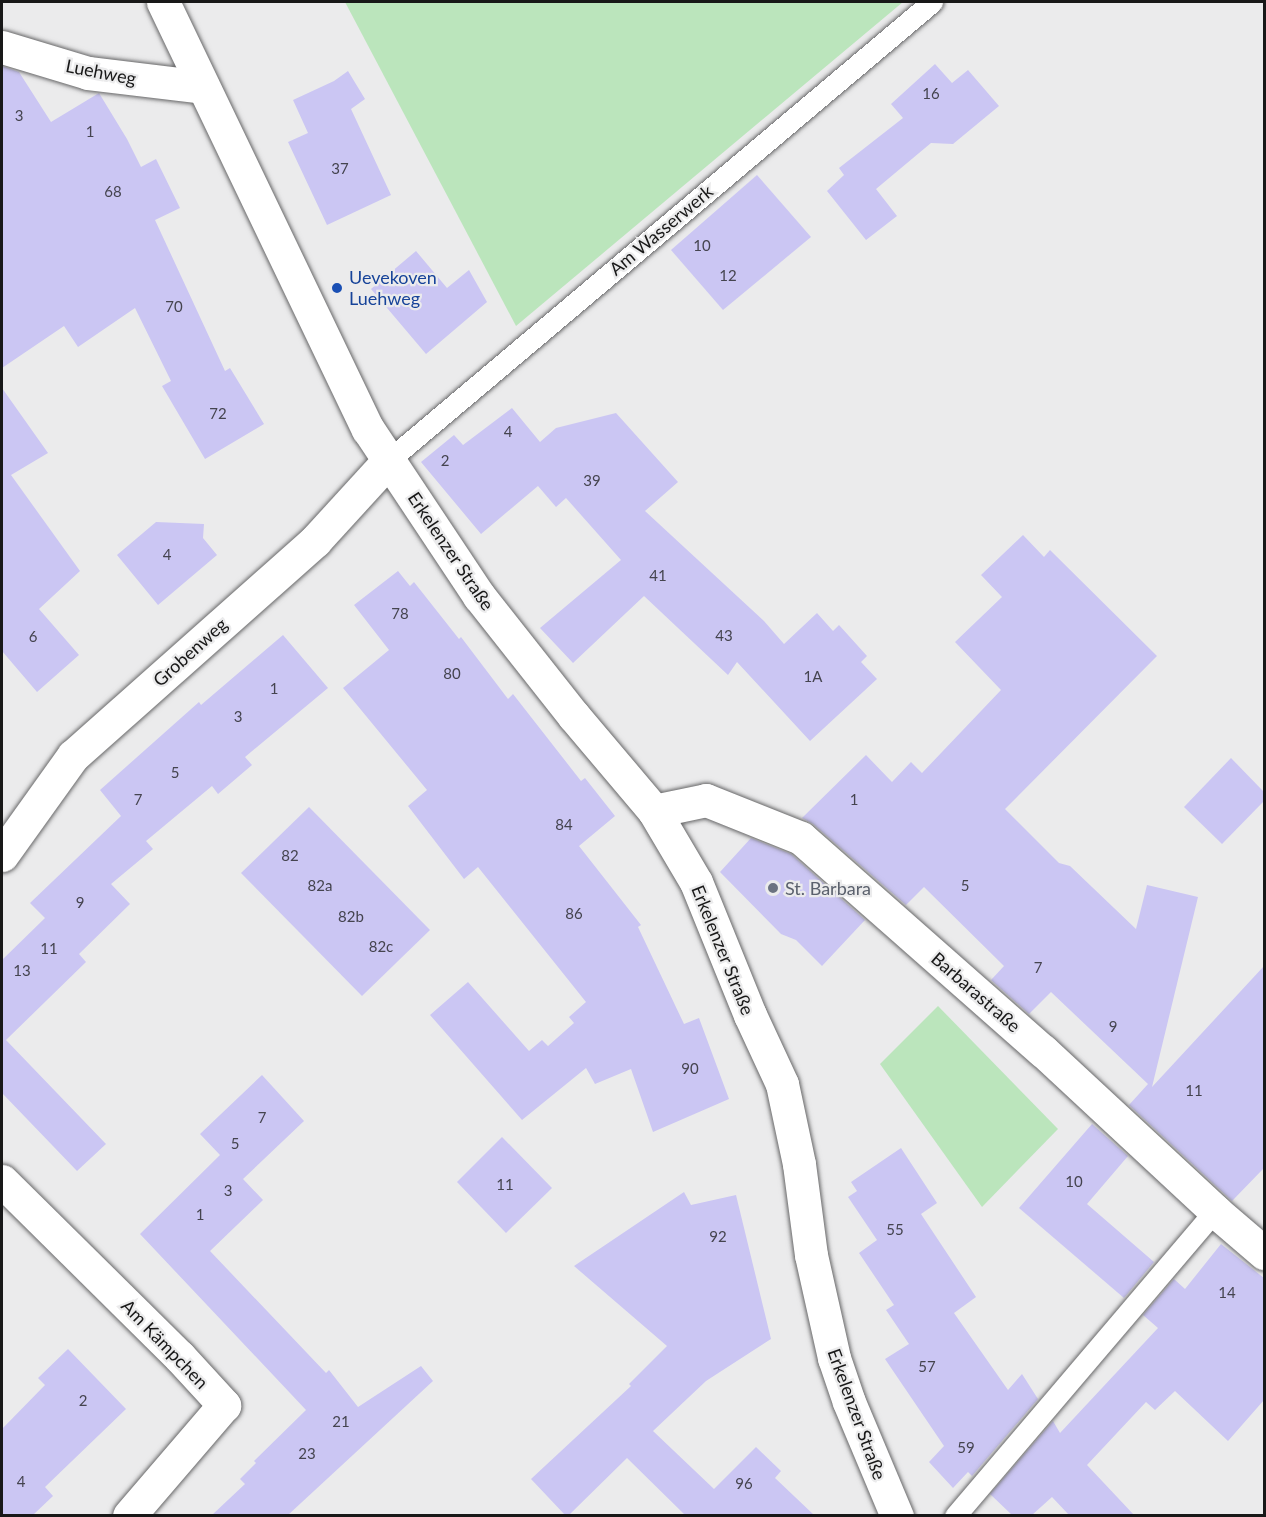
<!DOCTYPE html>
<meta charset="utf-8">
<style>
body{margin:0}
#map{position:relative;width:1266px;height:1517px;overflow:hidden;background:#ebebec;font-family:Lato,sans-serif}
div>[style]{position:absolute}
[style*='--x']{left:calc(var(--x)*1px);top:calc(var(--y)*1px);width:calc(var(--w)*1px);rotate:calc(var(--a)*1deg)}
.green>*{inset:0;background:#bbe5bc}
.building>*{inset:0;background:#cbc6f3}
.roads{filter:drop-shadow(0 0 2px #676768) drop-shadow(0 0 2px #676768)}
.service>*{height:21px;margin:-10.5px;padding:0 10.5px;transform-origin:10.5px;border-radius:10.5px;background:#fff}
.minor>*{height:33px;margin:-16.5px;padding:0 16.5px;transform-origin:16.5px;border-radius:16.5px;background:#fff}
.secondary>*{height:33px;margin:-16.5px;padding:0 16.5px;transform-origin:16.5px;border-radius:16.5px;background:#fff}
.dots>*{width:16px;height:16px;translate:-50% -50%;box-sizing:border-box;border:3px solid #ebebec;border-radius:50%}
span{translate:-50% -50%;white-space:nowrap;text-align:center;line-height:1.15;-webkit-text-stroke:4.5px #ebebec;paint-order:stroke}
.number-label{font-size:15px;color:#45444f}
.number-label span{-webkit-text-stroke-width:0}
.street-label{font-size:18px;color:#181818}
.transit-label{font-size:18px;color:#164399}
.left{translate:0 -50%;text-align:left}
.worship-label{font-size:18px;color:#5b616d}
.frame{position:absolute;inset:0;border:3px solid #181818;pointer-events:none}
</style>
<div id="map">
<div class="green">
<i style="clip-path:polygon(345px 2px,903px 2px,516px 326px)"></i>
<i style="clip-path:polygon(938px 1006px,1058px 1129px,982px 1207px,880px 1064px)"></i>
</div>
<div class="building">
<i style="clip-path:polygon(935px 64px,952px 83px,968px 70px,999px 106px,953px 144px,931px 143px,876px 189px,897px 216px,866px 240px,827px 191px,844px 175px,839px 168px,903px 118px,891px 104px)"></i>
<i style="clip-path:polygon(2px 66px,19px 72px,51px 122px,99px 93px,127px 139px,141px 167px,156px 159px,180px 208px,155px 220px,225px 371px,230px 368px,264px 424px,205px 459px,162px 386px,171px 381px,135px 308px,78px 347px,64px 326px,2px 368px)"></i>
<i style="clip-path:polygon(348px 71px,365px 99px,351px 109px,391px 195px,327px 225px,288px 142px,308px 133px,293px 100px,334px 81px)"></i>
<i style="clip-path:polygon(757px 175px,811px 237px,723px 310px,671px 250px)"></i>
<i style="clip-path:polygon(416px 251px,447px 288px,469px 270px,487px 302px,426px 354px,371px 289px)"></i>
<i style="clip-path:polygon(2px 388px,48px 453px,11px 475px,80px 571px,39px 609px,79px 655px,37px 692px,2px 651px)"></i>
<i style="clip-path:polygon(512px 408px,540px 442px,556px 428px,616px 413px,678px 482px,645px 511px,764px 621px,784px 644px,817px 613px,833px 631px,839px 625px,867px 656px,861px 662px,877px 679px,810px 741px,737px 662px,728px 675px,644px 596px,573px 663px,540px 628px,621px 560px,566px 498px,556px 507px,538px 486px,481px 534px,421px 462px,454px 435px,463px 445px)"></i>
<i style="clip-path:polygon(156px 522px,204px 524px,203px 538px,217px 555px,158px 605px,117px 555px)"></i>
<i style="clip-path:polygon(1023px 535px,1044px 557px,1050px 550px,1157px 656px,1005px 809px,1059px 863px,1070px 866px,1136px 929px,1147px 885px,1198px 897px,1152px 1087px,1264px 966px,1264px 1168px,1232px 1201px,1129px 1105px,1148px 1084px,1051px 992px,1029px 1014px,991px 980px,1004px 966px,924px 887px,906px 905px,813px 824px,802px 818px,866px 755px,892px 782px,911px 762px,922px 773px,1001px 690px,955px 642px,1002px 597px,981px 575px)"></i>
<i style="clip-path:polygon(398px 571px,410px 586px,414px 582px,459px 639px,461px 637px,508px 699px,513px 694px,581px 781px,585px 778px,615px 816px,579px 846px,641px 925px,638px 927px,684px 1024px,699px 1018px,729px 1099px,653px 1132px,631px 1069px,595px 1084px,586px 1068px,522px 1120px,430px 1015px,468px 982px,529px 1051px,542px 1040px,548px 1046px,574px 1023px,569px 1017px,586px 1002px,478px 867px,464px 879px,408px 806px,427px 790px,343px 688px,389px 650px,354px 605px)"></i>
<i style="clip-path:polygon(283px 635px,328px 688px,245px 757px,252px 765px,218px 794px,212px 786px,146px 841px,153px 849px,111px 884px,130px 904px,79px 954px,86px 962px,6px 1040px,106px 1144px,77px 1171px,2px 1093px,2px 960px,45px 918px,30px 903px,121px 816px,100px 790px,199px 702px,201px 705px)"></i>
<i style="clip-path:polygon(1231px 758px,1264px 792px,1264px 801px,1222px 844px,1184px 807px)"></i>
<i style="clip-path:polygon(309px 807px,430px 930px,362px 996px,241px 873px)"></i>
<i style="clip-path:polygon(751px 838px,791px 854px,865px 920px,822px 966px,796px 940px,781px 934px,720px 872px)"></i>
<i style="clip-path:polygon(262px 1075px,304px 1121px,243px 1179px,263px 1200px,210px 1251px,326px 1373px,329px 1370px,358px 1407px,421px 1366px,433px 1381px,288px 1515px,212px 1515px,245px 1484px,240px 1479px,256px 1463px,254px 1461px,306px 1410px,140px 1234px,220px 1155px,200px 1134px)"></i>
<i style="clip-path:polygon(1092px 1124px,1128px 1156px,1087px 1204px,1154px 1262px,1124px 1298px,1019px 1208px)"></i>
<i style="clip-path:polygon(502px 1137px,552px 1188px,506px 1233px,457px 1182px)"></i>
<i style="clip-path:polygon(901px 1148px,937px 1203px,921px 1214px,976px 1297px,954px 1313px,1008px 1390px,1022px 1374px,1038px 1399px,972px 1476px,968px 1472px,953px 1488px,929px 1462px,944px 1446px,885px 1359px,909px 1344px,886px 1310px,894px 1305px,859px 1253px,877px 1240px,848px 1197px,857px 1191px,851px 1182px)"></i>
<i style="clip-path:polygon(684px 1192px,691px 1205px,736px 1195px,771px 1339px,706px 1381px,653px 1431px,714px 1489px,756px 1447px,781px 1471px,775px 1478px,814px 1515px,685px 1515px,627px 1458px,569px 1515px,565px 1515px,531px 1479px,631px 1386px,629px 1384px,667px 1346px,574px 1266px)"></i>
<i style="clip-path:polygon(1221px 1244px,1264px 1278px,1264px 1400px,1228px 1441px,1175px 1391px,1155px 1410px,1146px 1402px,1087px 1465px,1134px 1515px,1069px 1515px,1052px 1497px,1032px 1515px,1012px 1515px,990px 1494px,1053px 1421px,1060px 1433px,1158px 1328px,1143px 1315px,1174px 1279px,1185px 1289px)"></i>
<i style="clip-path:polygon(68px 1349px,126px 1409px,45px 1487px,53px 1496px,33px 1515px,2px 1515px,2px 1429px,45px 1385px,38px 1378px)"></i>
</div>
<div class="roads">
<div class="service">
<i style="--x:390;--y:459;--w:709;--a:-40.14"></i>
<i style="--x:955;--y:1516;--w:401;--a:-49.6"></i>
</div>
<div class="minor">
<i style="--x:2;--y:47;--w:90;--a:16.8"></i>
<i style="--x:88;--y:73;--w:116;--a:6.9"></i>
<i style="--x:654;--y:811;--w:53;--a:-11.9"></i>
<i style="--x:706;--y:800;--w:102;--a:21.8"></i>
<i style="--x:801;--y:838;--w:322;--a:41.4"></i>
<i style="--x:1043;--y:1051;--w:235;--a:42.9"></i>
<i style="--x:1215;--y:1211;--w:65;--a:40.6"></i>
<i style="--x:2;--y:855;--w:122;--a:-54.4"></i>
<i style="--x:73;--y:756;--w:324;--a:-41.6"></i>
<i style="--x:315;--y:541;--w:111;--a:-47.6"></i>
<i style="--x:2;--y:1181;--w:249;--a:44.7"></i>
<i style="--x:179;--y:1356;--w:67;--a:47.4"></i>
<i style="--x:224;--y:1405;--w:146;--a:130.6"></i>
</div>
<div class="secondary">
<i style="--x:163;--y:2;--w:474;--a:64.4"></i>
<i style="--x:368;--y:429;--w:201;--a:56.4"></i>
<i style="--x:479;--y:596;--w:152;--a:51.7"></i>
<i style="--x:573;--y:715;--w:126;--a:49.8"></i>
<i style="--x:654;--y:811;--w:82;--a:59.4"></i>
<i style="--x:696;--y:882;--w:144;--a:67.9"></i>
<i style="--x:750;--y:1015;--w:76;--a:65.1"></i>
<i style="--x:782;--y:1084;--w:82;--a:78"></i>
<i style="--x:799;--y:1164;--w:92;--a:82.5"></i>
<i style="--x:811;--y:1255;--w:106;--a:77.4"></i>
<i style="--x:834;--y:1358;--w:46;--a:71.2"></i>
<i style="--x:849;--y:1402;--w:124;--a:67.2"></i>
</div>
</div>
<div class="dots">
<i style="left:337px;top:288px;background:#1a4fb4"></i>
<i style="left:773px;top:888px;background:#6b7280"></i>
</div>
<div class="number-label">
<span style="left:931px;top:94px">16</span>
<span style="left:19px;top:116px">3</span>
<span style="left:90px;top:132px">1</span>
<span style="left:340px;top:169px">37</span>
<span style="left:113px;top:192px">68</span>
<span style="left:702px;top:246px">10</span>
<span style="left:728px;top:276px">12</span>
<span style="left:174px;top:307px">70</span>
<span style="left:218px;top:414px">72</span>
<span style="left:508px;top:432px">4</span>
<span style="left:445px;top:461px">2</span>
<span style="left:592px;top:481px">39</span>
<span style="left:167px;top:555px">4</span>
<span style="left:658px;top:576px">41</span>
<span style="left:400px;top:614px">78</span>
<span style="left:724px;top:636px">43</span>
<span style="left:33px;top:637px">6</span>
<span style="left:452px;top:674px">80</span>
<span style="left:813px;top:677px">1A</span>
<span style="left:274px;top:689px">1</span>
<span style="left:238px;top:717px">3</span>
<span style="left:175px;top:773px">5</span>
<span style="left:138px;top:800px">7</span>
<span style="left:854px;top:800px">1</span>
<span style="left:564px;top:825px">84</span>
<span style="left:290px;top:856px">82</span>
<span style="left:320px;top:886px">82a</span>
<span style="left:965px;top:886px">5</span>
<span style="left:80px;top:903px">9</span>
<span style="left:574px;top:914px">86</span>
<span style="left:351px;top:917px">82b</span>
<span style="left:381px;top:947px">82c</span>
<span style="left:49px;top:949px">11</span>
<span style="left:1038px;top:968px">7</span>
<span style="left:22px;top:971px">13</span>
<span style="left:1113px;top:1027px">9</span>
<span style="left:690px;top:1069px">90</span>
<span style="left:1194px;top:1091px">11</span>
<span style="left:262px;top:1118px">7</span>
<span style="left:235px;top:1144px">5</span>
<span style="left:1074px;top:1182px">10</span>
<span style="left:505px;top:1185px">11</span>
<span style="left:228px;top:1191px">3</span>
<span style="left:200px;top:1215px">1</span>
<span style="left:895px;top:1230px">55</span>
<span style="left:718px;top:1237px">92</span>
<span style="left:1227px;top:1293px">14</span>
<span style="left:927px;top:1367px">57</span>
<span style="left:83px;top:1401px">2</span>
<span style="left:341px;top:1422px">21</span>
<span style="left:966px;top:1448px">59</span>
<span style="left:307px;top:1454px">23</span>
<span style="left:21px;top:1482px">4</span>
<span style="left:744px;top:1484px">96</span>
</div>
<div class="street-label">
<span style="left:101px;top:72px;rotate:11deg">Luehweg</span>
<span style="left:661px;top:230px;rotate:-40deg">Am Wasserwerk</span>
<span style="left:451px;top:551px;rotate:56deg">Erkelenzer Straße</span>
<span style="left:190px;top:652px;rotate:-42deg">Grobenweg</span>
<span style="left:723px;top:950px;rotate:68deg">Erkelenzer Straße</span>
<span style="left:976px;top:992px;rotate:41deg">Barbarastraße</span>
<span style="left:165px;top:1344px;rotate:46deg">Am Kämpchen</span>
<span style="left:857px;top:1414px;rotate:70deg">Erkelenzer Straße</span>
</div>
<div class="transit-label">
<span class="left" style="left:349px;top:288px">Uevekoven<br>Luehweg</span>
</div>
<div class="worship-label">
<span class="left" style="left:785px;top:888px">St. Barbara</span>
</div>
<div class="frame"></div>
</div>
